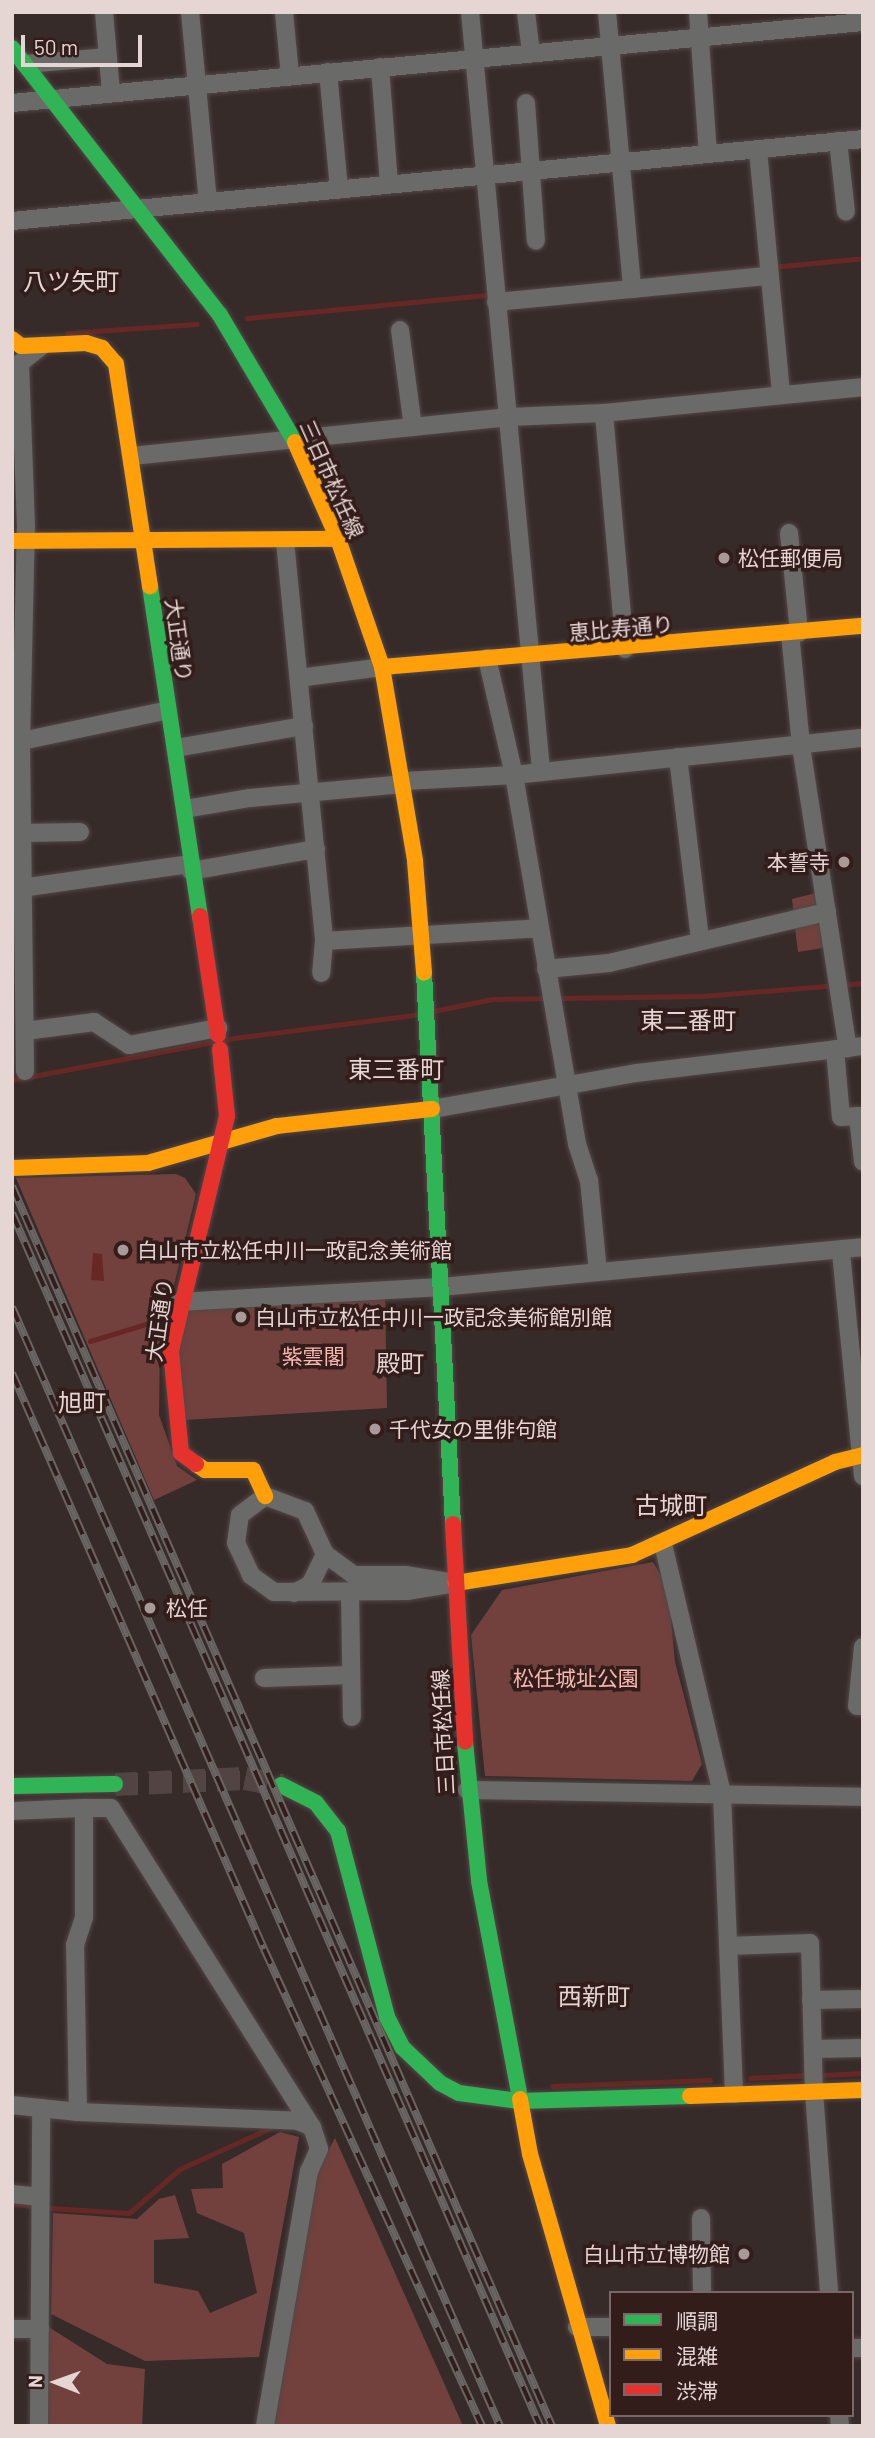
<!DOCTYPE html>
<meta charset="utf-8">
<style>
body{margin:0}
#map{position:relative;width:875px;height:2438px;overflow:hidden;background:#372b2a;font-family:Barlow,"Noto Sans JP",sans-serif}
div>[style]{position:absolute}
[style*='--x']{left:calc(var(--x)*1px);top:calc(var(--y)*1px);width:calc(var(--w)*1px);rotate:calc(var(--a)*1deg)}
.green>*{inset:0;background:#73413d}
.water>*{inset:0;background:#672825}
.stream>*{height:5px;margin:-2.5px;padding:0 2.5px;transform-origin:2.5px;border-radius:2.5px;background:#672825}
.secondary-tunnel>*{height:23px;margin-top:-11.5px;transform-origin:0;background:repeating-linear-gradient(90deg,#514443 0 23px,transparent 0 34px)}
.roads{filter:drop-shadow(0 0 2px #524746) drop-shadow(0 0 2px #524746)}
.street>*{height:18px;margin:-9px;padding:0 9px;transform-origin:9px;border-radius:9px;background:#6a6b68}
.fast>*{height:16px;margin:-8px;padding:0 8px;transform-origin:8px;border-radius:8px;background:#30b455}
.slow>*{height:16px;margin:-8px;padding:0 8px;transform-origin:8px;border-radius:8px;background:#ff9f0a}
.jam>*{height:16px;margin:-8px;padding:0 8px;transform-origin:8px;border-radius:8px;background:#e5322d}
.rail>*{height:8px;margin-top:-4px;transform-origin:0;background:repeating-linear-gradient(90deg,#331d1b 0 16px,#696563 0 32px);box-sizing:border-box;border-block:2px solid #696563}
.dots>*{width:19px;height:19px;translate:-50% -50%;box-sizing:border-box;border:4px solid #331d1b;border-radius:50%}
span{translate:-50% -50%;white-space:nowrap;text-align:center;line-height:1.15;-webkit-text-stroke:7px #331d1b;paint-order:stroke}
.street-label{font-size:21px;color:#e5d5d3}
.poi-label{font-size:21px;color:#e5d5d3}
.left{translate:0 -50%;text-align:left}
.right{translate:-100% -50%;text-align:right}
.park-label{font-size:21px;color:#f8b7b1}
.quarter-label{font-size:24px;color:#e5d5d3}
.frame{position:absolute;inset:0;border:14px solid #e5d5d3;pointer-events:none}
.legend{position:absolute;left:609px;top:2291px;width:245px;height:126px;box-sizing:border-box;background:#331d1b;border:2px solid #7a6765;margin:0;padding:9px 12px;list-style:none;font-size:21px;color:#e5d5d3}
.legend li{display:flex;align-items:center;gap:14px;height:35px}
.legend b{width:35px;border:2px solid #7a6765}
.north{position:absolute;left:21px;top:2347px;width:70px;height:70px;-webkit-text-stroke:5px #331d1b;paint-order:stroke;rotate:271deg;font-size:19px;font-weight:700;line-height:28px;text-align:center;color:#e5d5d3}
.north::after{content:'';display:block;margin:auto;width:24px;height:32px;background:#e5d5d3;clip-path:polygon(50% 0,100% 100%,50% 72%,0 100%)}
.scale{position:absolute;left:21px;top:35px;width:121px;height:32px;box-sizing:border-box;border:4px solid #e5d5d3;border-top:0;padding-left:9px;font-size:21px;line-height:24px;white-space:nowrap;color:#e5d5d3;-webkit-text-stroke:5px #331d1b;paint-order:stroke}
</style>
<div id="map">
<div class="green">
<i style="clip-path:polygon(820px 892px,823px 910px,794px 916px,792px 899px)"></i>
<i style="clip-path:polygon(824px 915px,829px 947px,798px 952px,794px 920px)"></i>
<i style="clip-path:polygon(176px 1174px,185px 1178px,196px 1194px,160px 1344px,159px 1415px,177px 1466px,197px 1480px,154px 1500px,16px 1178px)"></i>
<i style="clip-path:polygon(385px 1294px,387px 1408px,184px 1420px,177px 1341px,186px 1307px)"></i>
<i style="clip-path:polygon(653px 1562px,668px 1588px,675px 1662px,702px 1764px,692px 1781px,485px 1776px,471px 1635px,502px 1590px)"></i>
<i style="clip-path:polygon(280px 2132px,299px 2137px,259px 2357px,145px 2361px,51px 2314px,53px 2213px,137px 2219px,159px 2199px,175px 2195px,189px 2238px,154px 2240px,154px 2283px,198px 2291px,210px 2313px,257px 2293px,244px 2233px,197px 2213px,191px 2189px,223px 2188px,222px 2164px)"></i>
<i style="clip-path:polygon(335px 2138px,463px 2426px,273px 2426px,316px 2173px)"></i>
<i style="clip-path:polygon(47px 2326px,107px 2364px,145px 2369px,142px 2426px,46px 2426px)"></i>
</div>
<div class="water">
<i style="clip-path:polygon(93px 1253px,102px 1254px,104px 1281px,91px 1280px)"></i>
</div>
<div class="stream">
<i style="--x:657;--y:278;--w:207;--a:-5.5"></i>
<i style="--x:247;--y:318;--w:248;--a:-5.5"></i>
<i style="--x:67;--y:333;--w:130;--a:-4"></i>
<i style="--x:434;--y:1011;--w:59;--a:-11.7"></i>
<i style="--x:492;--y:999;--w:210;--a:-0.8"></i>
<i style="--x:702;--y:996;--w:162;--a:-4.6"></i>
<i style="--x:12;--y:1080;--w:226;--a:-10.7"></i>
<i style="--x:234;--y:1038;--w:189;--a:-7.3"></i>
<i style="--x:90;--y:1341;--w:69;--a:-16.9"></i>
<i style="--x:824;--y:2075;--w:39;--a:-3"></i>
<i style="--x:750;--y:2078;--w:58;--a:-3"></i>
<i style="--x:552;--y:2086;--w:158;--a:-2.2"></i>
<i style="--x:12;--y:2204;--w:24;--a:5"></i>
<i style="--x:49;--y:2208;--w:80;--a:3.6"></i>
<i style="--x:129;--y:2213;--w:67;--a:-40.8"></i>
<i style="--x:180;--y:2169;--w:99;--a:-24.5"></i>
</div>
<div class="secondary-tunnel">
<i style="--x:115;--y:1784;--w:130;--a:-2.6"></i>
<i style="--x:245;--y:1778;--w:37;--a:11"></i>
</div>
<div class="roads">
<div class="street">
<i style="--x:104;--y:12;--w:80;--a:85"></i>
<i style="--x:190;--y:12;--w:190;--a:84.6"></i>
<i style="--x:284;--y:12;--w:64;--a:84.6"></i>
<i style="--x:470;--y:12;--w:761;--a:84.65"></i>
<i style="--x:526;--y:12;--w:41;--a:83"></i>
<i style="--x:607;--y:12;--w:278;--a:84.8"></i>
<i style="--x:698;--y:12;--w:142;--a:86"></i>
<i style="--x:25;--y:64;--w:83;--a:-4.8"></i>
<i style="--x:380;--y:67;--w:117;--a:85.6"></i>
<i style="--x:328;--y:72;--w:118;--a:84.6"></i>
<i style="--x:12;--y:103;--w:855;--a:-5.44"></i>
<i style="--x:526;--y:103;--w:138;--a:85.9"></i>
<i style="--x:838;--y:141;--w:71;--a:83.6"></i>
<i style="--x:758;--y:150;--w:246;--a:84.6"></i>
<i style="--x:12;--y:221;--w:855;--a:-5.5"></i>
<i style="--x:496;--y:302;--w:273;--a:-5.5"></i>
<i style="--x:400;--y:330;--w:98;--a:82.4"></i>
<i style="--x:132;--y:456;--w:379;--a:-5.9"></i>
<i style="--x:509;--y:417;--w:95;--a:-2.4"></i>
<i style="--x:789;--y:533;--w:100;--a:84.2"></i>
<i style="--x:285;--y:541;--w:402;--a:84.4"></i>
<i style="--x:324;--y:941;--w:32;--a:95"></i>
<i style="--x:790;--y:633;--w:114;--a:84.4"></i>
<i style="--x:801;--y:746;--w:306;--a:81.2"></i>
<i style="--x:625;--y:649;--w:237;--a:-95.1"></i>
<i style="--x:604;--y:413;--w:260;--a:-5.7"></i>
<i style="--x:487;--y:658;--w:120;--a:77"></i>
<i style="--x:514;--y:775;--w:374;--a:80.3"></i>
<i style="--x:577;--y:1144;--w:38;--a:72"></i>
<i style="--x:589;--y:1180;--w:91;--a:84.4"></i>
<i style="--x:299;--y:678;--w:84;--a:-7.5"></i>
<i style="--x:12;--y:743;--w:159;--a:-11.9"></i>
<i style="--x:176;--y:748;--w:130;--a:-9.8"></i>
<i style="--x:678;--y:757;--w:183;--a:83.1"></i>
<i style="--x:405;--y:781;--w:109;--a:-3.2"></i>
<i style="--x:514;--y:775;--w:351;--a:-6.1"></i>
<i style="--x:185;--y:809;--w:66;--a:-9.6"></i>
<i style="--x:250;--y:798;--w:156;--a:-5.2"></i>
<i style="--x:21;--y:833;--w:59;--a:-1"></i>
<i style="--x:191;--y:871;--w:127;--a:-10"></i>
<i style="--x:21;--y:888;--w:170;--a:-8.1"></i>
<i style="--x:324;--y:941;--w:216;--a:-3.4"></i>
<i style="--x:546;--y:969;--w:63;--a:-5.4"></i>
<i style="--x:609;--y:963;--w:224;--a:-13.2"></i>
<i style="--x:25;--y:1031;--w:70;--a:-7.4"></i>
<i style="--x:94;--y:1022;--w:42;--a:33.3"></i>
<i style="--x:129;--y:1045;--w:91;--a:-10.8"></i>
<i style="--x:835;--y:1049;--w:68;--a:85"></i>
<i style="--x:841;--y:1117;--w:17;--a:-3"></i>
<i style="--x:858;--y:1116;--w:46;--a:83.8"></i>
<i style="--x:25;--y:1071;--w:328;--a:-90.7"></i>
<i style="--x:21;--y:743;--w:216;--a:-88.7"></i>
<i style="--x:26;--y:527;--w:164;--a:-92.1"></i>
<i style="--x:20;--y:363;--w:28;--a:-38"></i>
<i style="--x:432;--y:1109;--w:207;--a:-10"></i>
<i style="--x:636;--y:1073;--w:229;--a:-6.8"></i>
<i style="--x:841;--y:1252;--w:225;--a:84.4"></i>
<i style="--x:180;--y:1302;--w:261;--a:-3.3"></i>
<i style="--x:441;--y:1287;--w:424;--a:-5.4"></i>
<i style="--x:265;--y:1496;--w:43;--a:20.6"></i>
<i style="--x:305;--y:1511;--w:47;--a:65.1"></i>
<i style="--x:325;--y:1554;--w:36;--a:36"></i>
<i style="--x:354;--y:1575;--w:51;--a:0"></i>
<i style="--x:405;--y:1575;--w:52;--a:8.9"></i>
<i style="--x:456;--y:1583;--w:50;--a:170.7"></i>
<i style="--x:407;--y:1591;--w:133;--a:179.6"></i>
<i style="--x:274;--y:1592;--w:29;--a:-144"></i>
<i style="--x:251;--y:1575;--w:35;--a:-115"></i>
<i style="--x:236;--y:1543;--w:28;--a:-82"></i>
<i style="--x:240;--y:1515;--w:31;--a:-37"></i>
<i style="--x:663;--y:1544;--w:257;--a:76.7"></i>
<i style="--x:722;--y:1794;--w:300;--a:87.7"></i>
<i style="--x:294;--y:1593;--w:18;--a:-27"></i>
<i style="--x:310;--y:1585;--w:34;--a:-64"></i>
<i style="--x:350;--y:1593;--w:124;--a:89.1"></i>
<i style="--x:863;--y:1647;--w:59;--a:95.8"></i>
<i style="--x:857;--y:1706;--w:6;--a:0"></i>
<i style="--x:264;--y:1678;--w:87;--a:-2"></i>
<i style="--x:467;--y:1790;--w:396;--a:1"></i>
<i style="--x:12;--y:1811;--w:72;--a:-2.4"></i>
<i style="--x:729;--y:1946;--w:81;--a:-2.1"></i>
<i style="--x:810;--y:1943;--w:149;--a:88.5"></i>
<i style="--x:814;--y:2092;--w:202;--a:85.7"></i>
<i style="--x:811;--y:2000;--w:52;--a:-1.1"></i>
<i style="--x:813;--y:2049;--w:50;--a:-1.1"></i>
<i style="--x:12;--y:2105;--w:66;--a:6.1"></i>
<i style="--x:78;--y:2112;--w:220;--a:2.3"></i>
<i style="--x:298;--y:2121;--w:15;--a:23"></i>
<i style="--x:78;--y:2112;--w:167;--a:-91"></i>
<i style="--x:75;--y:1945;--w:29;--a:-72"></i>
<i style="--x:84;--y:1917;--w:109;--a:-90"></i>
<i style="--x:84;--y:1808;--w:27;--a:0"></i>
<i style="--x:111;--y:1808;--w:377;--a:57.8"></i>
<i style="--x:312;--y:2127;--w:23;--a:72"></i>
<i style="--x:319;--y:2149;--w:24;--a:114"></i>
<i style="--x:309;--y:2171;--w:259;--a:99.8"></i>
<i style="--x:12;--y:2194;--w:28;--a:6"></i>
<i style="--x:701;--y:2218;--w:75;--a:89.2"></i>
<i style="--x:577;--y:2327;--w:34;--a:0"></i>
<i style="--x:12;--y:2329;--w:28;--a:0"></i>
<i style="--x:852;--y:2348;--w:11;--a:0"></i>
<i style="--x:839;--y:2415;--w:11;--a:85"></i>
<i style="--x:39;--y:2426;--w:318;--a:-89.6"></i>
</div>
<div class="fast">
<i style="--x:12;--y:48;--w:338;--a:52.1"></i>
<i style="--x:220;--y:315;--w:147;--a:59.4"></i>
<i style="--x:150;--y:586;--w:334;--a:81.4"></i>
<i style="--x:424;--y:973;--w:552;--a:86.99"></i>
<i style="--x:465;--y:1742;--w:140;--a:84.2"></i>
<i style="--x:479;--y:1881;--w:222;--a:79.3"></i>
<i style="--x:281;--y:1785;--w:39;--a:27"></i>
<i style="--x:316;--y:1803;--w:36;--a:52"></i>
<i style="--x:338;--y:1831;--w:192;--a:75.2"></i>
<i style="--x:387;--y:2017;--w:34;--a:63"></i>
<i style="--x:402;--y:2047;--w:52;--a:43.5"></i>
<i style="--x:440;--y:2083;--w:21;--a:28"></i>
<i style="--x:459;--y:2093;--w:61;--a:7.6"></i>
<i style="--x:519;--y:2101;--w:171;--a:-1.7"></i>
<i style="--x:12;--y:1786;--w:103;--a:-1.1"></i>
</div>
<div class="slow">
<i style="--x:12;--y:339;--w:11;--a:38"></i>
<i style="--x:21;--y:346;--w:65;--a:-2.6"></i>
<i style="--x:86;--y:343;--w:17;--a:17"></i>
<i style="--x:102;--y:348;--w:21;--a:49"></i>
<i style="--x:116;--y:364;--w:225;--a:81.3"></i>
<i style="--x:295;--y:442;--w:106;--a:66.1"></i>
<i style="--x:338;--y:539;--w:135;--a:71"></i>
<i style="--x:382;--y:667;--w:197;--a:80.3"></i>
<i style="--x:415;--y:861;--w:112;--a:85.4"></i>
<i style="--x:12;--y:541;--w:326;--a:-0.4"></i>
<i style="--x:382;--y:667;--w:483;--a:-4.9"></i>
<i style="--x:12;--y:1168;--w:136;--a:-2.1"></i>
<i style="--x:148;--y:1163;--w:134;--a:-16"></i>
<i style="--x:277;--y:1126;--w:156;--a:-6.3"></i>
<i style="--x:196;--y:1464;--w:11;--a:34"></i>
<i style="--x:205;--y:1470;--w:48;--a:0"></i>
<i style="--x:253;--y:1470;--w:29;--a:65"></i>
<i style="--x:456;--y:1583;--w:178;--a:-9"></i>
<i style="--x:632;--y:1555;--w:223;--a:-24.6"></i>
<i style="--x:835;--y:1462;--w:29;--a:-14"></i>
<i style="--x:690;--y:2096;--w:173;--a:-2"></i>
<i style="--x:520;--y:2099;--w:56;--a:79.7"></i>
<i style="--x:530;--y:2154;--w:283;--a:74"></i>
</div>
<div class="jam">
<i style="--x:200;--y:916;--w:120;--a:81.4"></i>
<i style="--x:196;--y:1464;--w:19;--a:-144"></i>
<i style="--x:181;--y:1453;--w:102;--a:-95.6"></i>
<i style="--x:171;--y:1351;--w:242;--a:-76.6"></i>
<i style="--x:227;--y:1116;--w:67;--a:-96"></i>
<i style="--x:453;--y:1524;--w:218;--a:86.8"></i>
</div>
</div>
<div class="rail">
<i style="--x:12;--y:1186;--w:1352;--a:66.47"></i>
<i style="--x:12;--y:1213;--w:1323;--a:66.48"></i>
<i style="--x:12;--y:1307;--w:1221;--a:66.44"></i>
<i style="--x:12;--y:1373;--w:629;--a:66.37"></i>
<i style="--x:264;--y:1949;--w:524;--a:65.44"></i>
</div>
<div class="dots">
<i style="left:724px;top:558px;background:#a89a98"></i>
<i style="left:844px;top:862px;background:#a89a98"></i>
<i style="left:123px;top:1250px;background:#a89a98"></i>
<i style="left:241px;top:1317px;background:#a89a98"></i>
<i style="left:375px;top:1429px;background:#a89a98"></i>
<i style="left:150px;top:1608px;background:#a89a98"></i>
<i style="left:744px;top:2254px;background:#a89a98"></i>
</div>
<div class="street-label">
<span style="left:332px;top:479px;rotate:66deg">三日市松任線</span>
<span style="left:621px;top:628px;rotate:-5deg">恵比寿通り</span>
<span style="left:179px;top:640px;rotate:82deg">大正通り</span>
<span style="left:159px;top:1320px;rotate:-82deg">大正通り</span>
<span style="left:443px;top:1732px;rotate:-93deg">三日市松任線</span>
</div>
<div class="poi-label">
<span class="left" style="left:738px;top:558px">松任郵便局</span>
<span class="right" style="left:830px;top:862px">本誓寺</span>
<span class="left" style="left:137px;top:1250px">白山市立松任中川一政記念美術館</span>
<span class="left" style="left:255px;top:1317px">白山市立松任中川一政記念美術館別館</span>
<span class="left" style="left:389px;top:1429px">千代女の里俳句館</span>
<span class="left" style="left:166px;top:1608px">松任</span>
<span class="right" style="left:730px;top:2254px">白山市立博物館</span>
</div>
<div class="park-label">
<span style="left:313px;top:1356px">紫雲閣</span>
<span style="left:576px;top:1678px">松任城址公園</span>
</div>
<div class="quarter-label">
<span style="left:71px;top:281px">八ツ矢町</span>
<span style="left:688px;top:1020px">東二番町</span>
<span style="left:396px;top:1069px">東三番町</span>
<span style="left:400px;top:1363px">殿町</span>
<span style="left:82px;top:1402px">旭町</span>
<span style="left:671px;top:1505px">古城町</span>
<span style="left:594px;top:1996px">西新町</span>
</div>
<div class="frame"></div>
<ul class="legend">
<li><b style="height:9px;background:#30b455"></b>順調</li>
<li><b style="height:9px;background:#ff9f0a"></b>混雑</li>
<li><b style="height:9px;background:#e5322d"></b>渋滞</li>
</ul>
<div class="north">N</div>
<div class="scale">50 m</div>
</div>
